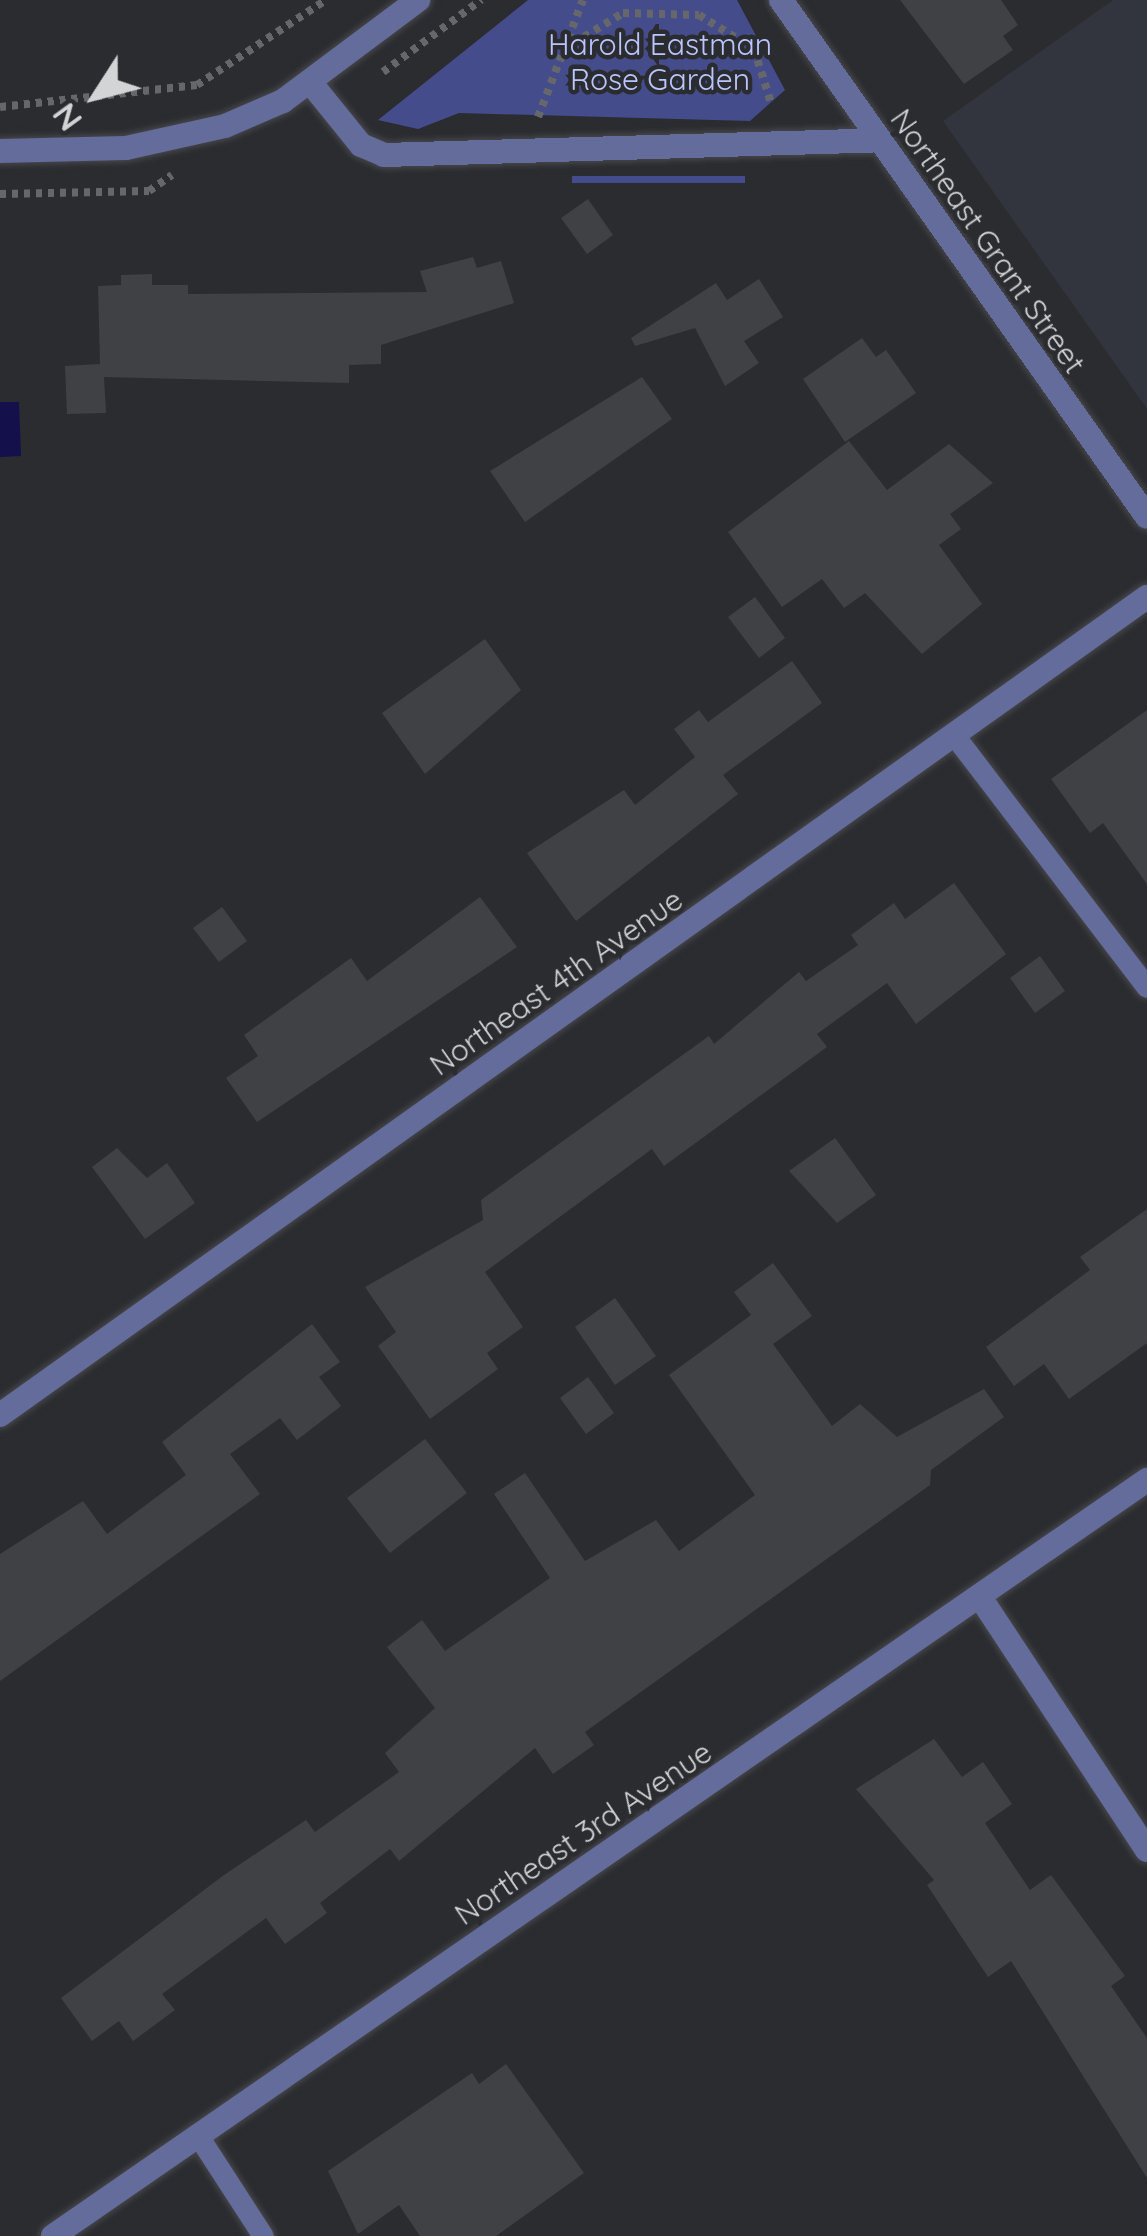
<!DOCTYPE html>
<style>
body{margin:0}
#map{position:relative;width:1147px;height:2236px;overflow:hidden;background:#2b2c30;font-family:Quicksand,sans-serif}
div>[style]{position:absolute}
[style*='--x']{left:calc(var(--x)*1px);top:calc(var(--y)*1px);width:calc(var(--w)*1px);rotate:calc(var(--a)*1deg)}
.built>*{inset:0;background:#32343e}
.green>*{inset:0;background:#454c8b}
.water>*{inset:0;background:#13104c}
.building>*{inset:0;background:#404145}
.path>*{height:8px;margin-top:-4px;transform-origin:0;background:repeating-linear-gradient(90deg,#66676a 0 6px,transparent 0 12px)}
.roads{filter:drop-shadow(0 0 3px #46474b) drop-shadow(0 0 3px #46474b)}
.service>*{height:21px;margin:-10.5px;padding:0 10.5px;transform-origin:10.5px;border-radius:10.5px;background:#646c9b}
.minor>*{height:24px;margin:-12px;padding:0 12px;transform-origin:12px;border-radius:12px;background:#646c9b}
.tertiary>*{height:24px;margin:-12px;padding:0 12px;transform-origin:12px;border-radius:12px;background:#646c9b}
span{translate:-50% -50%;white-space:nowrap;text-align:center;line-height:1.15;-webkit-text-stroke:9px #2b2c30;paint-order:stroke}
.park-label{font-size:30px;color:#bac5fe}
.street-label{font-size:30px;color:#d3d4d6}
.north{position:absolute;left:36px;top:36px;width:120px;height:120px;-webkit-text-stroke:9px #2b2c30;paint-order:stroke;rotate:234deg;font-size:33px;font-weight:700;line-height:48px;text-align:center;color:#d3d4d6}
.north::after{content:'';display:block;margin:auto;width:42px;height:54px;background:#d3d4d6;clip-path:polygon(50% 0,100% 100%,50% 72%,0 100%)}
</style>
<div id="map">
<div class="built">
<i style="clip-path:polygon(1113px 0,1147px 0,1147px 409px,943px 121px)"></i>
</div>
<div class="green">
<i style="clip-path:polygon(528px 0,737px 0,785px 90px,750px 121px,459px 113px,418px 129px,378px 120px)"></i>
<i style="clip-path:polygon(572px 176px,745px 176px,745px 183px,572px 183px)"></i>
</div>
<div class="water">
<i style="clip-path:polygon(0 402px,19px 402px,21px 456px,0 457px)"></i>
</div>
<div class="building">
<i style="clip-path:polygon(900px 0,1001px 0,1018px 25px,1003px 36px,1013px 50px,964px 84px)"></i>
<i style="clip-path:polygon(588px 199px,613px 235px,587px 254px,561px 218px)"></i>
<i style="clip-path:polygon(473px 257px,477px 268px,501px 261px,514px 303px,381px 345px,381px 364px,349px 365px,349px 383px,104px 377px,106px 413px,67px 414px,65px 366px,100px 364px,98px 286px,121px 285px,121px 275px,152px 274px,152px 285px,188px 285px,188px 294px,427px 292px,420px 271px)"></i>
<i style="clip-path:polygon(759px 279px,783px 317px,744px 341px,759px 363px,725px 386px,695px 328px,635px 346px,631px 338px,716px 283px,727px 300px)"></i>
<i style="clip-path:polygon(862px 338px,876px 357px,886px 350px,916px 393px,845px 442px,803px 379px)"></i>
<i style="clip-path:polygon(642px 377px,672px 419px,525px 522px,490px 471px)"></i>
<i style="clip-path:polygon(849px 441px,887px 490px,949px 444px,993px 483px,950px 514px,961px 529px,939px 545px,982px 604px,922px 654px,865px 593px,844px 608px,822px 579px,782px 607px,728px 532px)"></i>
<i style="clip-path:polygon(755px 597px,785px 638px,759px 658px,728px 617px)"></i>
<i style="clip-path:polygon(485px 639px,521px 690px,425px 774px,382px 713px)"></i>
<i style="clip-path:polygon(792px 661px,822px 703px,723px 775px,738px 794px,576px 921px,527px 853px,624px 790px,635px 805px,695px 757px,674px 729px,699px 710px,708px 722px)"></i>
<i style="clip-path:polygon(1147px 710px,1147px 884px,1103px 823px,1090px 833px,1051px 779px)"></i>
<i style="clip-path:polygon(954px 883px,1006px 954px,916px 1024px,887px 983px,817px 1034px,827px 1047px,664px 1166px,652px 1149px,485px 1272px,523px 1327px,487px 1353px,498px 1369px,430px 1419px,378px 1346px,396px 1332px,365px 1287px,483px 1220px,481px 1200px,709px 1036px,714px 1044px,799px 972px,806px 981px,858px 945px,851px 935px,894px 903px,905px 919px)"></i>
<i style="clip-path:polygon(480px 897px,517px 947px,257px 1122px,226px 1078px,258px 1056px,244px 1035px,351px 958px,367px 981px)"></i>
<i style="clip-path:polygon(222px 907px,247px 941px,219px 962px,193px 928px)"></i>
<i style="clip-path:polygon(1040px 956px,1065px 991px,1035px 1013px,1010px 978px)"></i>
<i style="clip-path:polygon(835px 1138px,876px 1195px,837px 1223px,789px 1171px)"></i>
<i style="clip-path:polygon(117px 1148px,147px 1178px,167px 1163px,195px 1203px,145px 1239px,92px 1167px)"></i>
<i style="clip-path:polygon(1147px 1209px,1147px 1343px,1069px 1399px,1044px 1364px,1014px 1386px,986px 1347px,1090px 1270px,1080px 1257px)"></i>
<i style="clip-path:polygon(773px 1263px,812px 1316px,773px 1344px,832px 1426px,860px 1404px,897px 1437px,984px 1389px,1004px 1417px,931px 1470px,930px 1485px,585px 1732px,594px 1745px,553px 1774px,535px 1748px,399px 1861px,390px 1849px,320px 1903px,327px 1913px,285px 1944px,266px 1918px,162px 1994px,175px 2010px,133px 2041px,119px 2021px,92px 2041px,61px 1998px,224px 1875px,306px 1820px,315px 1832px,399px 1772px,385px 1753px,435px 1708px,387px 1647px,422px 1620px,445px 1651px,550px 1578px,494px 1494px,525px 1473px,585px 1561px,656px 1520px,679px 1551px,755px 1495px,669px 1375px,751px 1315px,734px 1292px)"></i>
<i style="clip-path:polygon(615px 1298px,656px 1356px,615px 1385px,575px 1327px)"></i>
<i style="clip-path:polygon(312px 1324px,340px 1362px,319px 1377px,341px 1406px,297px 1440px,280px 1418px,230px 1454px,260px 1494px,0 1681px,0 1554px,83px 1501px,107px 1534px,186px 1475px,162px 1442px)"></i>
<i style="clip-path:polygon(588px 1377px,614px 1413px,586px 1434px,560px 1398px)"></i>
<i style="clip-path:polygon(425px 1439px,467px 1493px,390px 1553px,347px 1498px)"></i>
<i style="clip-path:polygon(934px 1739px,962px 1777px,983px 1762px,1012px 1804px,985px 1823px,1030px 1890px,1051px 1875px,1125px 1976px,1111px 1986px,1147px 2038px,1147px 2178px,1011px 1961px,988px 1977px,927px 1885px,934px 1880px,856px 1789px)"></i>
<i style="clip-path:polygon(506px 2064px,584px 2173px,496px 2236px,420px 2236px,399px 2205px,358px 2234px,328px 2171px,472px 2073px,479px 2084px)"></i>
</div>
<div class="path">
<i style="--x:574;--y:43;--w:57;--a:-31.5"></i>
<i style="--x:623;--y:13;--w:76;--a:1.5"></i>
<i style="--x:699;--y:15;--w:65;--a:31.7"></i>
<i style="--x:754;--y:49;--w:57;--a:72.5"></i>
<i style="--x:383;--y:72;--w:122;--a:-36.3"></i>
<i style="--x:0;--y:107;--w:198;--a:-6.4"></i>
<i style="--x:197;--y:85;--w:154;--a:-33.4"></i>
<i style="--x:538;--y:117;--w:125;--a:-69"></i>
<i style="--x:0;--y:194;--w:149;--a:-1.2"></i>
<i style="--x:149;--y:191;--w:28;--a:-35"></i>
</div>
<div class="roads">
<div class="service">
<i style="--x:954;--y:735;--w:317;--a:52.6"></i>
<i style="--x:197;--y:2134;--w:121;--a:57.1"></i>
</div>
<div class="minor">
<i style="--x:310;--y:82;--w:81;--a:51"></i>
<i style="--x:361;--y:145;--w:25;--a:23"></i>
<i style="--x:384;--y:155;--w:496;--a:-1.7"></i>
<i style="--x:0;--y:1415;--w:1409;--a:-35.5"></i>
<i style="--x:980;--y:1597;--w:303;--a:56.6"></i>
<i style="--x:53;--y:2236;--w:1330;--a:-34.65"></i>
</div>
<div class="tertiary">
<i style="--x:781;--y:0;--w:633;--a:54.7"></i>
<i style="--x:0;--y:151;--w:126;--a:-1.4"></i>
<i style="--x:126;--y:148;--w:101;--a:-12.5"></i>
<i style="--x:225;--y:126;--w:63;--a:-23.3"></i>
<i style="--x:283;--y:101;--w:169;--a:-36.8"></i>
</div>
</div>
<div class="park-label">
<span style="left:660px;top:61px">Harold Eastman<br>Rose Garden</span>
</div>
<div class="street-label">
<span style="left:988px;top:241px;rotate:55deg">Northeast Grant Street</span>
<span style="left:556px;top:982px;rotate:-35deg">Northeast 4th Avenue</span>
<span style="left:583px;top:1833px;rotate:-34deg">Northeast 3rd Avenue</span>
</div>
<div class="north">N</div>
</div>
